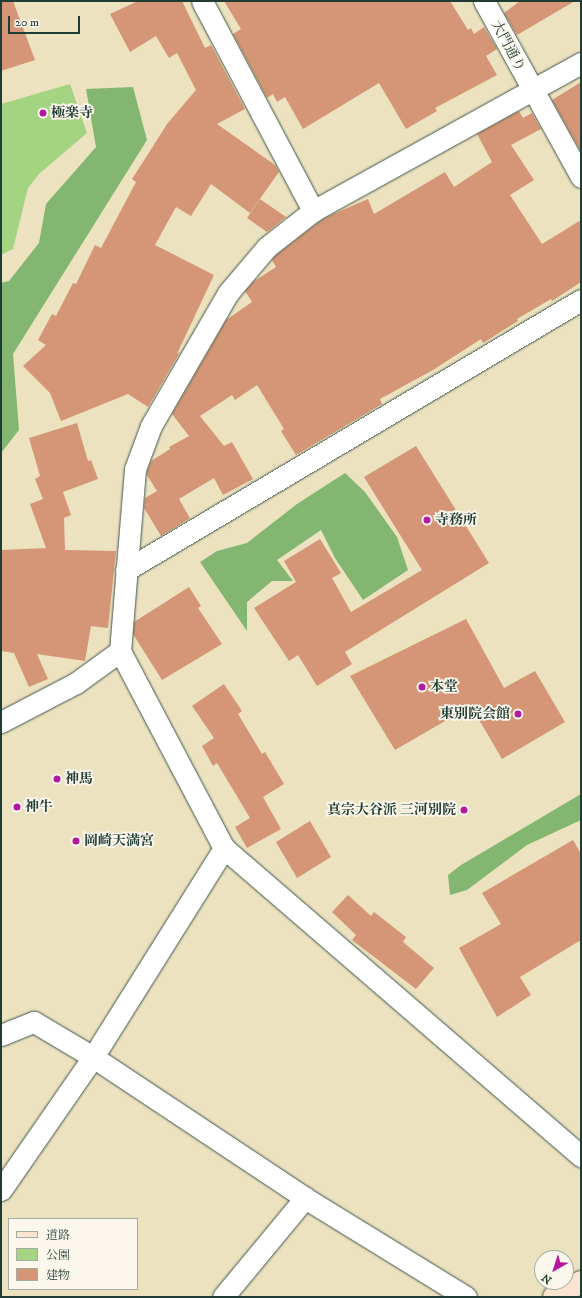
<!DOCTYPE html>
<meta charset="utf-8">
<style>
body{margin:0}
#map{position:relative;width:582px;height:1298px;overflow:hidden;background:#ece2c0;font-family:"IM FELL DW Pica","Noto Serif JP",serif}
div>[style]{position:absolute}
[style*='--x']{left:calc(var(--x)*1px);top:calc(var(--y)*1px);width:calc(var(--w)*1px);rotate:calc(var(--a)*1deg)}
.green>*{inset:0;background:#a4d482}
.forest>*{inset:0;background:#83b670}
.building>*{inset:0;background:#d49676}
.roads{filter:drop-shadow(0 0 1px #3e5649) drop-shadow(0 0 1px #3e5649)}
.street>*{height:21px;margin:-10.5px;padding:0 10.5px;transform-origin:10.5px;border-radius:10.5px;background:#fff}
.secondary>*{height:22px;margin:-11px;padding:0 11px;transform-origin:11px;border-radius:11px;background:#fce5d0}
.dots>*{width:11px;height:11px;translate:-50% -50%;box-sizing:border-box;border:2px solid #fbf7ec;border-radius:50%}
span{translate:-50% -50%;white-space:nowrap;text-align:center;line-height:1.15;-webkit-text-stroke:3.5px #fbf7ec;paint-order:stroke}
.street-label{font-size:14px;color:#1f3d34}
.poi-label{font-size:14px;color:#1f3d34;font-weight:700}
.left{translate:0 -50%;text-align:left}
.right{translate:-100% -50%;text-align:right}
.frame{position:absolute;inset:0;border:2px solid #1f3d34;pointer-events:none}
.legend{position:absolute;left:8px;top:1218px;width:130px;height:72px;box-sizing:border-box;background:#fbf7ec;border:1px solid #a3ada2;margin:0;padding:5px 7px;list-style:none;font-size:12px;color:#1f3d34}
.legend li{display:flex;align-items:center;gap:8px;height:20px}
.legend b{width:20px;border:1px solid #a3ada2}
.north{position:absolute;left:534px;top:1250px;width:40px;height:40px;box-sizing:border-box;background:#fbf7ec;border:1px solid #a3ada2;border-radius:50%;rotate:219deg;font-size:11px;font-weight:700;line-height:16px;text-align:center;color:#1f3d34}
.north::after{content:'';display:block;margin:auto;width:14px;height:18px;background:#b5179e;clip-path:polygon(50% 0,100% 100%,50% 72%,0 100%)}
.scale{position:absolute;left:8px;top:16px;width:72px;height:18px;box-sizing:border-box;border:2px solid #1f3d34;border-top:0;padding-left:5px;font-size:12px;line-height:14px;white-space:nowrap;color:#1f3d34;-webkit-text-stroke:3px #fbf7ec;paint-order:stroke}
</style>
<div id="map">
<div class="green">
<i style="clip-path:polygon(70px 84px,87px 133px,39px 174px,28px 188px,13px 249px,1px 255px,1px 104px)"></i>
</div>
<div class="forest">
<i style="clip-path:polygon(133px 87px,147px 140px,13px 354px,19px 430px,1px 453px,1px 283px,9px 281px,39px 243px,46px 204px,96px 147px,86px 89px)"></i>
<i style="clip-path:polygon(345px 473px,365px 492px,397px 537px,408px 570px,363px 600px,335px 558px,321px 530px,277px 560px,293px 581px,272px 581px,247px 602px,247px 631px,200px 562px,217px 551px,247px 543px,297px 504px)"></i>
<i style="clip-path:polygon(581px 794px,581px 820px,527px 845px,467px 890px,450px 895px,448px 875px,461px 865px)"></i>
</div>
<div class="building">
<i style="clip-path:polygon(1px 1px,13px 1px,35px 60px,1px 71px)"></i>
<i style="clip-path:polygon(138px 1px,182px 1px,205px 48px,211px 45px,245px 109px,217px 124px,275px 165px,279px 172px,250px 213px,211px 184px,191px 216px,176px 207px,155px 245px,214px 275px,177px 354px,180px 352px,148px 407px,128px 394px,61px 421px,50px 393px,23px 366px,46px 345px,38px 340px,52px 314px,56px 316px,73px 283px,76px 284px,95px 245px,101px 248px,136px 182px,132px 179px,150px 151px,167px 124px,196px 90px,177px 53px,169px 58px,156px 36px,130px 52px,110px 14px)"></i>
<i style="clip-path:polygon(224px 1px,450px 1px,468px 30px,471px 28px,474px 34px,484px 27px,497px 49px,486px 56px,497px 75px,435px 108px,437px 111px,406px 129px,379px 83px,303px 129px,285px 97px,277px 102px,273px 94px,267px 98px,233px 34px,241px 29px)"></i>
<i style="clip-path:polygon(520px 1px,575px 1px,517px 35px,504px 13px)"></i>
<i style="clip-path:polygon(581px 82px,581px 152px,552px 100px)"></i>
<i style="clip-path:polygon(519px 111px,523px 118px,532px 113px,541px 129px,511px 145px,534px 180px,510px 195px,542px 244px,581px 220px,581px 282px,552px 301px,551px 299px,517px 319px,518px 321px,483px 343px,481px 339px,433px 370px,380px 399px,382px 404px,296px 455px,281px 431px,284px 429px,257px 385px,235px 400px,232px 395px,200px 416px,224px 446px,232px 442px,253px 479px,223px 495px,214px 478px,179px 499px,190px 518px,161px 536px,144px 508px,145px 498px,157px 491px,147px 475px,147px 472px,151px 461px,170px 449px,169px 447px,189px 436px,172px 414px,226px 320px,252px 302px,245px 291px,253px 282px,276px 267px,272px 260px,275px 256px,320px 221px,331px 215px,368px 199px,374px 214px,445px 172px,454px 187px,492px 162px,477px 134px)"></i>
<i style="clip-path:polygon(260px 199px,286px 217px,267px 232px,247px 218px)"></i>
<i style="clip-path:polygon(77px 423px,88px 461px,91px 460px,98px 479px,63px 492px,71px 515px,64px 518px,65px 550px,116px 551px,108px 628px,91px 626px,85px 661px,37px 654px,48px 679px,29px 687px,14px 653px,1px 651px,1px 550px,46px 548px,30px 504px,43px 499px,35px 479px,40px 476px,29px 438px)"></i>
<i style="clip-path:polygon(416px 446px,489px 563px,345px 652px,352px 664px,317px 686px,298px 655px,289px 661px,254px 608px,296px 582px,284px 561px,320px 539px,341px 573px,332px 578px,351px 612px,422px 570px,364px 477px)"></i>
<i style="clip-path:polygon(189px 587px,201px 606px,198px 608px,222px 644px,162px 680px,133px 634px,134px 622px)"></i>
<i style="clip-path:polygon(466px 619px,504px 688px,535px 671px,565px 722px,502px 759px,471px 706px,395px 750px,350px 676px)"></i>
<i style="clip-path:polygon(224px 684px,242px 711px,238px 714px,262px 754px,265px 752px,284px 784px,263px 797px,281px 829px,247px 848px,235px 827px,250px 818px,217px 763px,213px 766px,202px 746px,214px 738px,192px 706px)"></i>
<i style="clip-path:polygon(310px 821px,331px 857px,297px 878px,276px 842px)"></i>
<i style="clip-path:polygon(573px 840px,581px 854px,581px 940px,520px 977px,531px 995px,497px 1017px,459px 948px,501px 924px,482px 893px)"></i>
<i style="clip-path:polygon(348px 895px,371px 916px,374px 912px,406px 937px,403px 942px,434px 968px,416px 989px,352px 940px,356px 935px,332px 912px)"></i>
</div>
<div class="roads">
<div class="street">
<i style="--x:202;--y:1;--w:238;--a:62.1"></i>
<i style="--x:484;--y:1;--w:201;--a:61.1"></i>
<i style="--x:581;--y:63;--w:306;--a:151.1"></i>
<i style="--x:313;--y:211;--w:58;--a:142"></i>
<i style="--x:267;--y:247;--w:60;--a:130.3"></i>
<i style="--x:228;--y:293;--w:154;--a:120.1"></i>
<i style="--x:151;--y:426;--w:46;--a:110.4"></i>
<i style="--x:135;--y:469;--w:183;--a:94.7"></i>
<i style="--x:120;--y:651;--w:223;--a:62.2"></i>
<i style="--x:224;--y:848;--w:472;--a:40.8"></i>
<i style="--x:126;--y:570;--w:529;--a:-30.69"></i>
<i style="--x:1;--y:722;--w:85;--a:-27.5"></i>
<i style="--x:76;--y:683;--w:54;--a:-36"></i>
<i style="--x:1;--y:1035;--w:35;--a:-22"></i>
<i style="--x:34;--y:1022;--w:69;--a:30.7"></i>
<i style="--x:93;--y:1057;--w:255;--a:33.6"></i>
<i style="--x:305;--y:1198;--w:189;--a:31.6"></i>
<i style="--x:1;--y:1190;--w:162;--a:-55.3"></i>
<i style="--x:93;--y:1057;--w:247;--a:-57.9"></i>
<i style="--x:223;--y:1297;--w:129;--a:-50.4"></i>
</div>
<div class="secondary">
<i style="--x:554;--y:1297;--w:31;--a:-29"></i>
</div>
</div>
<div class="dots">
<i style="left:43px;top:113px;background:#b5179e"></i>
<i style="left:427px;top:520px;background:#b5179e"></i>
<i style="left:422px;top:687px;background:#b5179e"></i>
<i style="left:518px;top:714px;background:#b5179e"></i>
<i style="left:57px;top:779px;background:#b5179e"></i>
<i style="left:17px;top:807px;background:#b5179e"></i>
<i style="left:464px;top:810px;background:#b5179e"></i>
<i style="left:76px;top:841px;background:#b5179e"></i>
</div>
<div class="street-label">
<span style="left:508px;top:46px;rotate:62deg">大門通り</span>
</div>
<div class="poi-label">
<span class="left" style="left:51px;top:113px">極楽寺</span>
<span class="left" style="left:435px;top:520px">寺務所</span>
<span class="left" style="left:430px;top:687px">本堂</span>
<span class="right" style="left:510px;top:714px">東別院会館</span>
<span class="left" style="left:65px;top:779px">神馬</span>
<span class="left" style="left:25px;top:807px">神牛</span>
<span class="right" style="left:456px;top:810px">真宗大谷派 三河別院</span>
<span class="left" style="left:84px;top:841px">岡崎天満宮</span>
</div>
<div class="frame"></div>
<ul class="legend">
<li><b style="height:5px;background:#fce5d0"></b>道路</li>
<li><b style="height:11px;background:#a4d482"></b>公園</li>
<li><b style="height:11px;background:#d49676"></b>建物</li>
</ul>
<div class="north">N</div>
<div class="scale">20 m</div>
</div>
